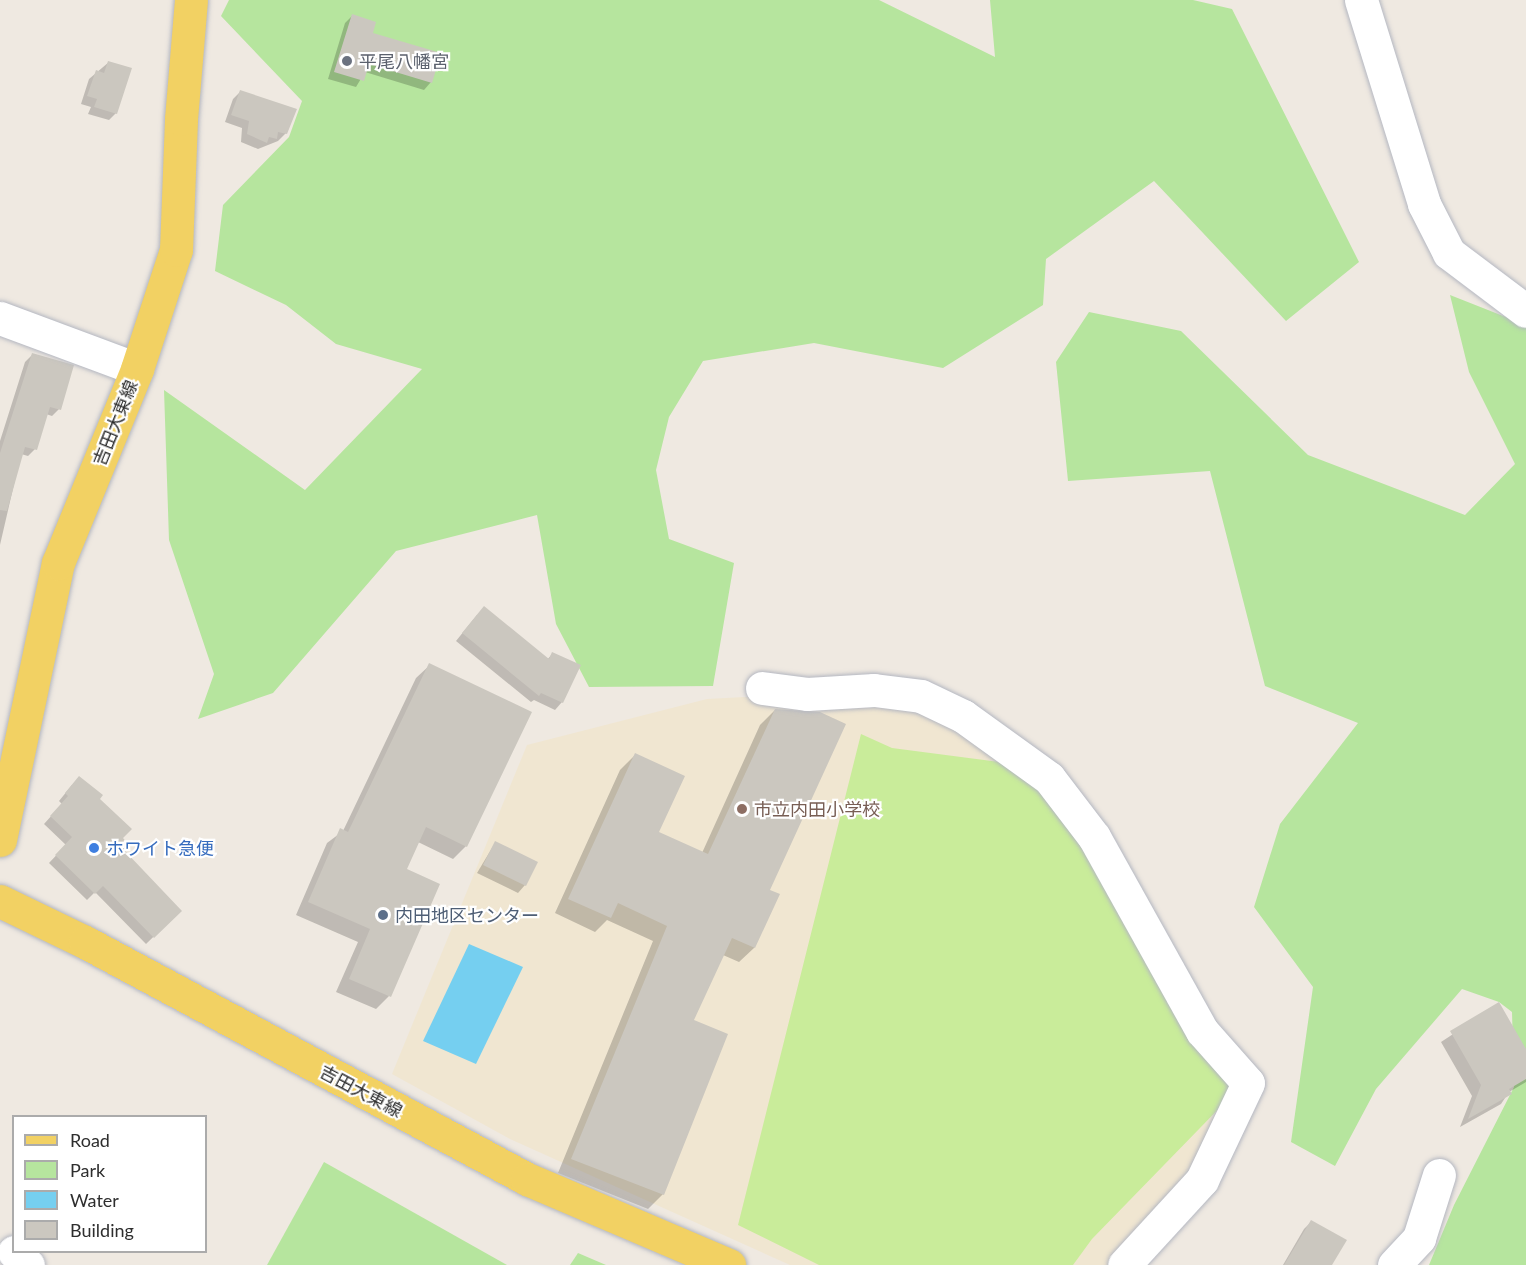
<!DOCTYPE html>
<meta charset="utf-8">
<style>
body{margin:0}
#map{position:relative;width:1526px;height:1265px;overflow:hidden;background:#efe9e1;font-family:Lato,"Noto Sans JP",sans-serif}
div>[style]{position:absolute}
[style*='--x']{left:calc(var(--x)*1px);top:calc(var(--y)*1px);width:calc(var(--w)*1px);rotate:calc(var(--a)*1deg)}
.education>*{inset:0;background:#f0e6d1}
.green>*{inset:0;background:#b6e59e}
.pitch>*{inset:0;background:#c9ec9a}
.water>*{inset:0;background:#75cff0}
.shadow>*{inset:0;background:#0003}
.building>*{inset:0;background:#cbc7bf}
.roads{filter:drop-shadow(0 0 2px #b4b7c1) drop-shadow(0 0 2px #b4b7c1)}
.minor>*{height:33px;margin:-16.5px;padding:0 16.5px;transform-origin:16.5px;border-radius:16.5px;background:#fff}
.major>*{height:33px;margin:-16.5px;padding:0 16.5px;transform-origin:16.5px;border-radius:16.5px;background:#f2d163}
.dots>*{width:16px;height:16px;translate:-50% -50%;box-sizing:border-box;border:3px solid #fff;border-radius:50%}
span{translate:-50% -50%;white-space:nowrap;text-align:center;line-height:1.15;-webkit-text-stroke:4.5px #fff;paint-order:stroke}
.worship-label{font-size:18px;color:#5b616d}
.left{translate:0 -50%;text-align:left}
.street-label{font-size:18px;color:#2e2e2e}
.education-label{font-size:18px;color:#785e54}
.shop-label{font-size:18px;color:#366cbe}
.service-label{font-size:18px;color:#4e5e75}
.legend{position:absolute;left:12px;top:1115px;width:195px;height:138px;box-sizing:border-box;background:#fff;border:2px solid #ababab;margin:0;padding:8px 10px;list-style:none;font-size:18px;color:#2e2e2e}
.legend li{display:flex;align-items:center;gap:12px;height:30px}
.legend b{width:30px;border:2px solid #ababab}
</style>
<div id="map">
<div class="education">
<i style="clip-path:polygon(874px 690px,1029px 764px,1235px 1092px,1185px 1198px,1116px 1265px,790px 1265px,510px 1139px,392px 1074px,527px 745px,707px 699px)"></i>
</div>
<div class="green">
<i style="clip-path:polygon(229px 0,879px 0,995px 57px,990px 0,1193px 0,1232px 9px,1359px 262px,1286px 321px,1154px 181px,1046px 259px,1043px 305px,943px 368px,814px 343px,703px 361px,669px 417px,656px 470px,669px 539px,734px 563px,713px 686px,589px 687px,556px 624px,537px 515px,396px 551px,273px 693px,198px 719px,214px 674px,169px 540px,164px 390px,305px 490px,422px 369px,336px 344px,286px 305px,215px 271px,223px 205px,289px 137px,302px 101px,221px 16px)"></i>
<i style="clip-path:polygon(1450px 295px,1526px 325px,1526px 1265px,1429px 1265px,1454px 1205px,1514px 1087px,1512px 1012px,1499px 1002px,1462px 989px,1376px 1089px,1335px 1166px,1291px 1142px,1313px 987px,1254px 907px,1280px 824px,1358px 723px,1265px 686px,1210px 471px,1068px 481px,1056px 362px,1089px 312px,1181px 331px,1308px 455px,1465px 515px,1515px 464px,1469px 372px)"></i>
<i style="clip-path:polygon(324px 1162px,507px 1265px,267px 1265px)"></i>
<i style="clip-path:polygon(578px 1253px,606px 1265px,570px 1265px)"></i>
</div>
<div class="pitch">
<i style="clip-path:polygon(861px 734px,892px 748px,1053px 769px,1235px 1092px,1092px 1239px,1073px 1265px,819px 1265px,738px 1225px)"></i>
</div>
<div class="water">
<i style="clip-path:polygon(469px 944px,523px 967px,476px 1064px,423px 1041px)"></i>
</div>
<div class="shadow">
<i style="clip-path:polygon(352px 16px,431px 82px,424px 90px,365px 72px,356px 87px,328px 79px,345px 23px)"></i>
<i style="clip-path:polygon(109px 62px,116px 113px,109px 120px,88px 114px,91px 107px,81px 104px,89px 79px)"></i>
<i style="clip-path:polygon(240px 92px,286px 133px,278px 141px,258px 149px,241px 142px,242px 128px,225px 122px,233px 99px)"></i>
<i style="clip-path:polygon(32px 355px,59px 409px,52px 416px,46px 414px,35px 449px,28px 456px,21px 454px,0 545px,0 441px,25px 362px)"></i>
<i style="clip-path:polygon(477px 615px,547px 660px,552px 654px,562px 702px,555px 710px,534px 700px,531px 702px,456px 641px)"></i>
<i style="clip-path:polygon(430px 665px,466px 846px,453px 859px,418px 842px,405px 870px,389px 996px,376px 1009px,336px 992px,358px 942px,296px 915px,327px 843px,343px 831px,416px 678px)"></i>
<i style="clip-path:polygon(775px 710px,768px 890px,778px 895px,754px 948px,739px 962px,723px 955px,692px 1021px,663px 1194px,648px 1209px,558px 1173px,653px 941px,607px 920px,595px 932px,555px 913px,620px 770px,635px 755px,657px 833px,702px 853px,760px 725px)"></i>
<i style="clip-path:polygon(72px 785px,98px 799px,122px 850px,180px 911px,146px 944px,95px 892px,87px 900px,49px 863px,66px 845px,44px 824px,62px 804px,59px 801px)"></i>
<i style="clip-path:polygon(495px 843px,525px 885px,518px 893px,477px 873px)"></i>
<i style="clip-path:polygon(1499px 1004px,1526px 1052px,1526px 1082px,1509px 1092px,1501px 1104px,1460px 1127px,1472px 1096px,1441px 1042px)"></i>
<i style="clip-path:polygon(1311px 1222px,1330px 1265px,1283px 1265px,1304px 1229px)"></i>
</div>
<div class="building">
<i style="clip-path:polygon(352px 14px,376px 22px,373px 33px,441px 53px,432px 83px,369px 64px,364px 81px,334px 72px)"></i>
<i style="clip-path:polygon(108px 61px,132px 68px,117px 114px,94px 107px,97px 99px,87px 96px,96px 70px,104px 73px)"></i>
<i style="clip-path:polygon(240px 90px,297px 109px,287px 134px,278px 132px,277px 139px,269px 137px,267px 143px,247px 134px,249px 121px,231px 115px)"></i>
<i style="clip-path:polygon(32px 353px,74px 365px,61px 410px,50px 407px,37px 450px,25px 447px,7px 511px,0 510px,0 453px)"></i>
<i style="clip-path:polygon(484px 606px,549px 659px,552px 652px,581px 665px,563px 703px,541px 693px,539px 696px,462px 633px)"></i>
<i style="clip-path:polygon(429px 663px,532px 712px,467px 847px,426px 827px,407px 869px,440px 884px,391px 997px,349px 979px,370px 929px,308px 902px,340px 828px,348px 832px)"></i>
<i style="clip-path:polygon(775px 709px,820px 712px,846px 724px,770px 890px,780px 894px,755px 948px,732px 938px,694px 1020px,728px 1034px,664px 1195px,571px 1159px,667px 926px,618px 903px,611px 918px,568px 899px,635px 753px,685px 776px,659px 832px,708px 854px)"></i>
<i style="clip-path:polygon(79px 776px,103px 795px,100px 799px,132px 829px,123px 838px,129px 845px,124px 850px,182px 911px,154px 938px,103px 886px,95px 894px,55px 855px,72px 837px,50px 816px,68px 796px,65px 793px)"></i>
<i style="clip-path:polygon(495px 841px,538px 862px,526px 886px,483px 865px)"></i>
<i style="clip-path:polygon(1499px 1002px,1526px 1049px,1526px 1079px,1509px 1089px,1512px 1094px,1468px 1119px,1481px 1085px,1450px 1031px)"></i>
<i style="clip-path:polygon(1311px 1220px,1347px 1240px,1332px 1265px,1284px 1265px)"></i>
</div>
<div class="roads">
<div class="minor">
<i style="--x:1361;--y:0;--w:214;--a:72.8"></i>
<i style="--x:1424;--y:204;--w:55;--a:63"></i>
<i style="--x:1449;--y:253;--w:96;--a:37"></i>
<i style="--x:0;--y:318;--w:146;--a:20.4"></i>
<i style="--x:762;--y:688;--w:45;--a:7.6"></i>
<i style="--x:807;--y:694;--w:67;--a:-3.4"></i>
<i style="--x:874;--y:690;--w:47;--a:7.3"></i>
<i style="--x:921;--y:696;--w:47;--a:25.5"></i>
<i style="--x:963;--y:716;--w:106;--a:35.8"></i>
<i style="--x:1049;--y:778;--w:74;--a:52.7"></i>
<i style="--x:1094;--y:837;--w:222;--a:60.9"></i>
<i style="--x:1202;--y:1031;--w:69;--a:48.5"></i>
<i style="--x:1248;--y:1083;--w:107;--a:115.4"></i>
<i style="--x:1202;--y:1180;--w:115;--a:132.5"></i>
<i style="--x:14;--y:1252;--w:19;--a:43"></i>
<i style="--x:1394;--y:1265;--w:37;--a:-47"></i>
<i style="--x:1419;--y:1238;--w:66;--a:-72.4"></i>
</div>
<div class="major">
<i style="--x:0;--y:840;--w:283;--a:-78.2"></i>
<i style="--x:58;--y:563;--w:209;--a:-67.8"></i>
<i style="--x:137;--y:369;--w:125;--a:-71.9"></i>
<i style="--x:176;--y:250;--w:131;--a:-87.8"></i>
<i style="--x:181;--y:119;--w:119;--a:-85.2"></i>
<i style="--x:0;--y:901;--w:94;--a:25.8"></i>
<i style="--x:85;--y:942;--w:502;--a:28.2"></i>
<i style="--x:527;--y:1179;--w:220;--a:23.1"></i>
</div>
</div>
<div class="dots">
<i style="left:347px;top:61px;background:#6b7280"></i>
<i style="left:742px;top:809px;background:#8d6e63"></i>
<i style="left:94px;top:848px;background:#3f7fe0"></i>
<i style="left:383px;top:915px;background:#5c6f8a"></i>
</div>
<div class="worship-label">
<span class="left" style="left:359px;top:61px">平尾八幡宮</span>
</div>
<div class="street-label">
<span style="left:115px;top:423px;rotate:-68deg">吉田大東線</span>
<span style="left:361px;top:1091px;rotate:28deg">吉田大東線</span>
</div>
<div class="education-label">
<span class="left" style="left:754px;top:809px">市立内田小学校</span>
</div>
<div class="shop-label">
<span class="left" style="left:106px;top:848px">ホワイト急便</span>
</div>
<div class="service-label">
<span class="left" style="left:395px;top:915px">内田地区センター</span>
</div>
<ul class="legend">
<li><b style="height:8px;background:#f2d163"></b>Road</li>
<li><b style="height:16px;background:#b6e59e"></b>Park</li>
<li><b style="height:16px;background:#75cff0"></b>Water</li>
<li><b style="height:16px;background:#cbc7bf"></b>Building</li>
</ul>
</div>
